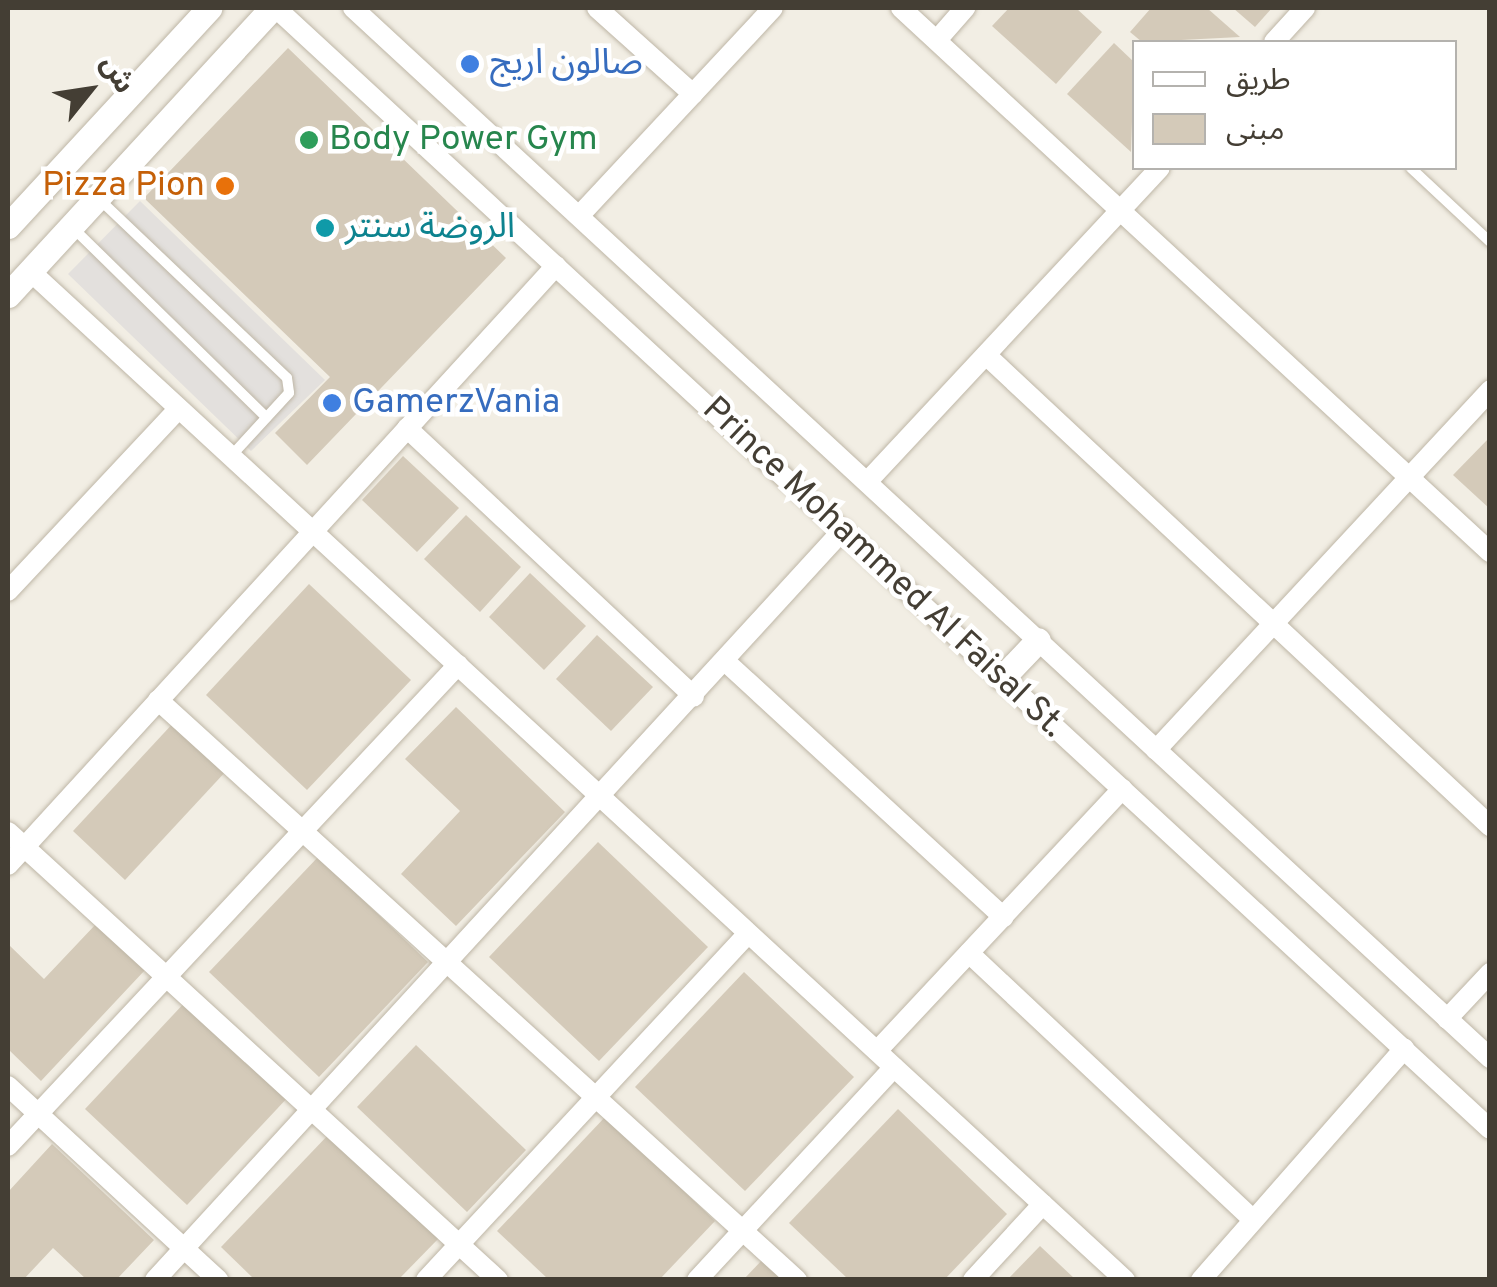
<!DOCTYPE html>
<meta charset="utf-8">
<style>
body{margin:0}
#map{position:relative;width:1497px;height:1287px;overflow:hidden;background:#f2eee4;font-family:Overpass,"Noto Sans Arabic",sans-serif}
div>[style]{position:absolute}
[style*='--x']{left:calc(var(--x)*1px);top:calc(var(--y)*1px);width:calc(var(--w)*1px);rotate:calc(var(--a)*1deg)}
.parking>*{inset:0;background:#e3e0dd}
.building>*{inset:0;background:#d4cab9}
.roads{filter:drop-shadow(0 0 2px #beb6a6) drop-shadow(0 0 2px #beb6a6)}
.service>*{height:10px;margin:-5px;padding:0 5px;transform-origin:5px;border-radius:5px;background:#fff}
.minor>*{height:20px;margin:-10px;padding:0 10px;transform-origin:10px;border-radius:10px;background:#fff}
.tertiary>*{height:25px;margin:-12.5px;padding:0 12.5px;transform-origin:12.5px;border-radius:12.5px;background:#fff}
.dots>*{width:28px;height:28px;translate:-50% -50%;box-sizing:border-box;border:5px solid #fff;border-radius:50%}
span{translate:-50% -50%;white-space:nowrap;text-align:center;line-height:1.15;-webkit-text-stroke:9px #fff;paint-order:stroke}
.shop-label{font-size:35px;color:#366cbe}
.left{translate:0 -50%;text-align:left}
.leisure-label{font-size:35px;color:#27864d}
.food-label{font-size:35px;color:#c56008}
.right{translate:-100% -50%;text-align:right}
.culture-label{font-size:35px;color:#0d838f}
.street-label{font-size:35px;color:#443e34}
.frame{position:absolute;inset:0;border:10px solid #443e34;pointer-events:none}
.legend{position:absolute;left:1132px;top:40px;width:325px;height:130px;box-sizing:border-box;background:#fff;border:2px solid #b4b2ae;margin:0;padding:12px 18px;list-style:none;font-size:30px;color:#443e34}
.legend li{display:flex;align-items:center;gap:20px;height:50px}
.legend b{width:50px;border:2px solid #b4b2ae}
.north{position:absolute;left:40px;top:40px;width:100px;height:100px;-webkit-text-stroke:8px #fff;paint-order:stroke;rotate:60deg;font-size:28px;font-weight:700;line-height:40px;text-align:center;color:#443e34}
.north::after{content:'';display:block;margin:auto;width:35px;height:45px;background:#443e34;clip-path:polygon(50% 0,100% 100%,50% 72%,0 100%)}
</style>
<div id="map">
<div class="parking">
<i style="clip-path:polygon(140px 201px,325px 380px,251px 451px,68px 274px)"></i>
</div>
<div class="building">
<i style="clip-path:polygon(1009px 8px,1076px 8px,1102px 32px,1056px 84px,992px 26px)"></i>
<i style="clip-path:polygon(1151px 8px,1207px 8px,1240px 37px,1142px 42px,1130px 32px)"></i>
<i style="clip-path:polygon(1233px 8px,1272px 8px,1255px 27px)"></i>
<i style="clip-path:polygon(1114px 43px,1134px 62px,1131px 152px,1067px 94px)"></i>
<i style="clip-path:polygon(288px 48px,506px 258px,307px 465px,275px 433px,330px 377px,144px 198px)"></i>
<i style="clip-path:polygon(1490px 437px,1490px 509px,1453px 475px)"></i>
<i style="clip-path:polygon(403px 456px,459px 508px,417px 552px,362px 500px)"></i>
<i style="clip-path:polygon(466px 515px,521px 567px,480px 612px,424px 559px)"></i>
<i style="clip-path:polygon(530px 573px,586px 626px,544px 670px,489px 617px)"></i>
<i style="clip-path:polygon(309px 584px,411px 680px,307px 790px,206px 695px)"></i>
<i style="clip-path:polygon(597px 635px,653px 687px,611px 731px,556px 679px)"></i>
<i style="clip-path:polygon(456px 707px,565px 812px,456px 926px,401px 874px,460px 811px,405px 759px)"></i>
<i style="clip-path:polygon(176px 720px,228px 769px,125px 880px,73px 831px)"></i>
<i style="clip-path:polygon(598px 842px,708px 947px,599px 1061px,489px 957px)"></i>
<i style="clip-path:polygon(318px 857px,428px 962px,319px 1077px,209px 972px)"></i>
<i style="clip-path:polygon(96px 924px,145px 970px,41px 1081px,8px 1049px,8px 944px,44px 979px)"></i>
<i style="clip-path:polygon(744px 972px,854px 1077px,745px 1191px,635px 1087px)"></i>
<i style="clip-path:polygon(188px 999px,290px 1095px,187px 1205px,85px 1109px)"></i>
<i style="clip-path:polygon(416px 1045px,526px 1150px,467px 1212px,357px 1107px)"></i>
<i style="clip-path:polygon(898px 1109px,1007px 1214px,945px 1279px,848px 1279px,789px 1223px)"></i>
<i style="clip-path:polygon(606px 1116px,715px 1221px,660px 1279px,548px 1279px,497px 1231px)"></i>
<i style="clip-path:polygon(330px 1133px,439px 1238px,399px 1279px,254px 1279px,221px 1247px)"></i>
<i style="clip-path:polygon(52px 1144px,154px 1240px,117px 1279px,86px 1279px,53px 1248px,24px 1279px,8px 1279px,8px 1192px)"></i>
<i style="clip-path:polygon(1040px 1246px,1075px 1279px,1008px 1279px)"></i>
<i style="clip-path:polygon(764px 1258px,786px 1279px,744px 1279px)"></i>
</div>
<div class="roads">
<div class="service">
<i style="--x:1411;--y:168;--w:108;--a:43.1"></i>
<i style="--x:98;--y:198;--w:261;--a:43.6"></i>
<i style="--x:287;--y:378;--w:15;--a:82"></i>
<i style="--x:289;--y:393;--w:86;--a:132.6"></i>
<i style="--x:72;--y:227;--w:272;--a:44.4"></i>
</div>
<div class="minor">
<i style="--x:276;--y:8;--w:1652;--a:42.72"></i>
<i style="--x:353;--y:8;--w:1548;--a:42.72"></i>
<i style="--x:597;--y:8;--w:129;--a:41.9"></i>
<i style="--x:901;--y:8;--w:802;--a:42.73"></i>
<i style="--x:937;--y:40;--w:43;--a:-48.8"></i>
<i style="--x:1274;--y:42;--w:46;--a:-47.6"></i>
<i style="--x:579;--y:216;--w:284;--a:-47"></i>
<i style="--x:30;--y:271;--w:1489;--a:42.66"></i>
<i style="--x:986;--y:355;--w:690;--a:43.06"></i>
<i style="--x:407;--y:428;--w:393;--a:43.1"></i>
<i style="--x:867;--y:482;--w:429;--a:-47"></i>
<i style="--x:8;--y:591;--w:250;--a:-46.9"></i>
<i style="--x:726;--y:662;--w:377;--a:42.6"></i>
<i style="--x:158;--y:700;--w:863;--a:42.23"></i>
<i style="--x:1156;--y:750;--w:491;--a:-47.1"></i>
<i style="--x:8;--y:832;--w:664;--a:42.44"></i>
<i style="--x:8;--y:865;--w:812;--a:-47.55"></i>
<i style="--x:969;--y:953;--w:390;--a:43.2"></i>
<i style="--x:1447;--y:1019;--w:63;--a:-46.9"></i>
<i style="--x:877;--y:1051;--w:359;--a:-46.9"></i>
<i style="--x:8;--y:1086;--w:286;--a:42.7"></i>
<i style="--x:8;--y:1146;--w:659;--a:-46.91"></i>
<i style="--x:155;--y:1280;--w:1018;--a:-47.47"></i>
<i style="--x:426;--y:1280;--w:473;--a:-47.1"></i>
<i style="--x:697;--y:1280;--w:290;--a:-47.2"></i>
<i style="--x:973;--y:1280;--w:103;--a:-47.4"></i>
<i style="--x:1201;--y:1280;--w:308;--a:-48.7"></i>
</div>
<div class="tertiary">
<i style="--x:8;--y:226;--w:297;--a:-47.3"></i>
<i style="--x:8;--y:295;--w:390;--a:-47.4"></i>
<i style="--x:1002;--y:678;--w:52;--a:-46.5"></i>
</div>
</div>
<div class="dots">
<i style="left:470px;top:64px;background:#3f7fe0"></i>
<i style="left:309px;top:140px;background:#2e9e5b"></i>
<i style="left:225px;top:186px;background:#e8710a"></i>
<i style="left:325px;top:228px;background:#0f9aa8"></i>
<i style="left:332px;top:403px;background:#3f7fe0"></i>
</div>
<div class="shop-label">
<span class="left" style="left:490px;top:64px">صالون اريج</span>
<span class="left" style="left:352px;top:403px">GamerzVania</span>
</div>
<div class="leisure-label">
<span class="left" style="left:329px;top:140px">Body Power Gym</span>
</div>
<div class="food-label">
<span class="right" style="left:205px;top:186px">Pizza Pion</span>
</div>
<div class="culture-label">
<span class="left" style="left:345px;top:228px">الروضة سنتر</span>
</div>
<div class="street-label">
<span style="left:883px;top:568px;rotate:43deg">Prince Mohammed Al Faisal St.</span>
</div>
<div class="frame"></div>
<ul class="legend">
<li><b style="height:12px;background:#fff"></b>طريق</li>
<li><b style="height:28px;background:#d4cab9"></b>مبنى</li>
</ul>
<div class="north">ش</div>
</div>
